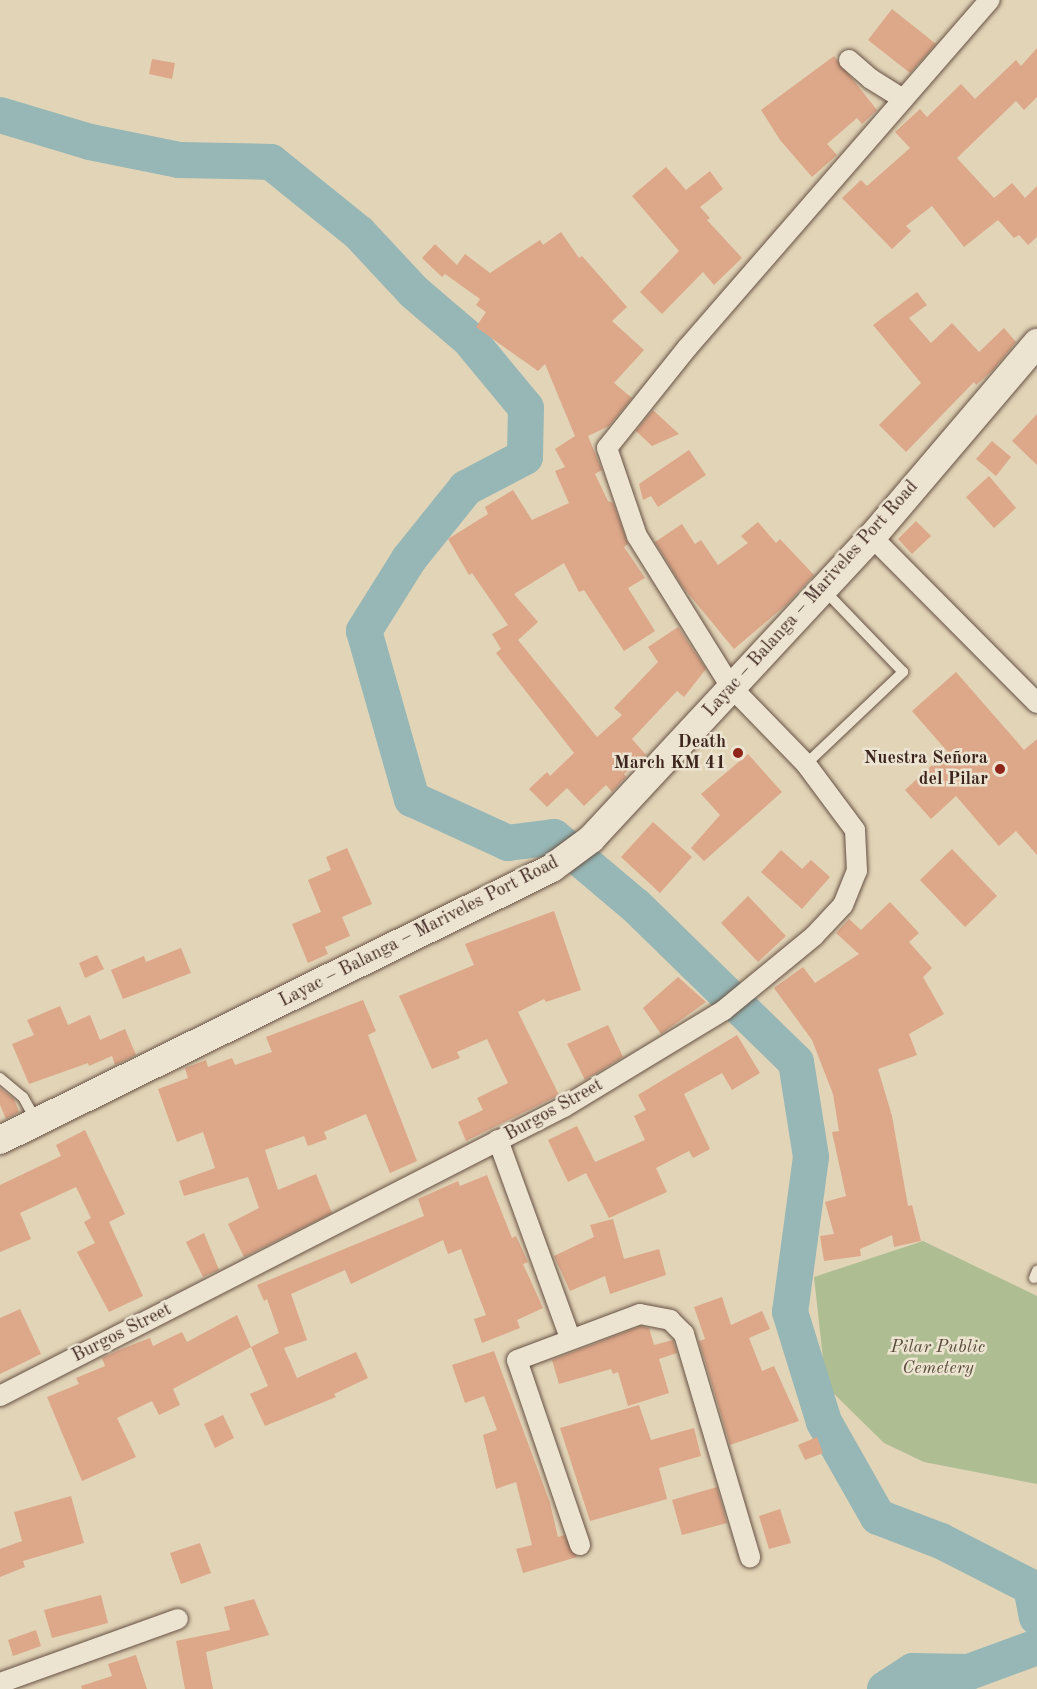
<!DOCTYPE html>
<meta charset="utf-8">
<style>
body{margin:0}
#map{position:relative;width:1037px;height:1689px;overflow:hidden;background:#e2d4b7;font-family:"Old Standard TT",serif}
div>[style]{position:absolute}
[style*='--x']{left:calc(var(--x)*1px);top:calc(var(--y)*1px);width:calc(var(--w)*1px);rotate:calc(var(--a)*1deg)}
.green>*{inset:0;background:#aebe92}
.river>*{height:36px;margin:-18px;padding:0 18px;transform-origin:18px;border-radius:18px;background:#96b7b6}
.building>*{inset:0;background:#dda789}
.roads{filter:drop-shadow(0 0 2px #665144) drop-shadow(0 0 2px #665144)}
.service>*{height:10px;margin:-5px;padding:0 5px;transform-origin:5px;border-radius:5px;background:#ece3d0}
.minor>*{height:20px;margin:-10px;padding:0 10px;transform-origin:10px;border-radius:10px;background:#ece3d0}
.secondary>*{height:28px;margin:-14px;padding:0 14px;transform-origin:14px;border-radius:14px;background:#ece3d0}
.dots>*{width:16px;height:16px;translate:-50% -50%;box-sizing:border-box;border:3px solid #ece3d0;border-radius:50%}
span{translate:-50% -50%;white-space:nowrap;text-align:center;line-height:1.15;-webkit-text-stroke:5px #ece3d0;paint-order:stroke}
.street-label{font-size:18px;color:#3c251d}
.poi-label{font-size:18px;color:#3c251d;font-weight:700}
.right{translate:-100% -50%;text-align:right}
.park-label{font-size:18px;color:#584b3a;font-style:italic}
</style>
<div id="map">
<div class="green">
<i style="clip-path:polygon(923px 1241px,1037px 1296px,1037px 1484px,924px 1462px,884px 1443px,826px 1386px,814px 1277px)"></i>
</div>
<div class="river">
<i style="--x:0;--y:115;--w:94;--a:16.7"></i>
<i style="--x:90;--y:142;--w:91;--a:11.4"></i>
<i style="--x:179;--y:160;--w:92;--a:1.2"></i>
<i style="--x:271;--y:162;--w:113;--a:38.9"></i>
<i style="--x:359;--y:233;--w:81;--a:47"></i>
<i style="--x:414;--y:292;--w:72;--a:40.5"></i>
<i style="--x:469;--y:339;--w:89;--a:50.4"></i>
<i style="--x:526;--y:408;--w:49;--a:91.2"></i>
<i style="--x:525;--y:457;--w:67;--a:152.3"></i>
<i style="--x:466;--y:488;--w:91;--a:128.8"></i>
<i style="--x:409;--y:559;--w:85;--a:122"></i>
<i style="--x:364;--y:631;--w:175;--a:74.1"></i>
<i style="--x:412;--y:799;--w:106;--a:24.6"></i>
<i style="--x:508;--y:843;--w:46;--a:-7.4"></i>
<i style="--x:554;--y:837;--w:107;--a:40.1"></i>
<i style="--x:636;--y:906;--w:223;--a:44.3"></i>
<i style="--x:796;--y:1062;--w:96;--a:81"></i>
<i style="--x:811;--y:1157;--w:156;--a:97.7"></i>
<i style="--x:790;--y:1312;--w:115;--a:72.8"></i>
<i style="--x:824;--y:1422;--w:109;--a:60.4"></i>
<i style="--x:878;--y:1517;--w:67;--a:20.9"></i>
<i style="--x:941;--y:1541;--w:101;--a:27.1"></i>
<i style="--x:1031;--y:1587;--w:31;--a:79"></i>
<i style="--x:885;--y:1689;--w:33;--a:-33"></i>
<i style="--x:913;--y:1671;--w:56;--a:1"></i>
<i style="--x:969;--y:1672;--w:72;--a:-20.2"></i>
</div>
<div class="building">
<i style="clip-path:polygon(892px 9px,936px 44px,910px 73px,868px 40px)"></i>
<i style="clip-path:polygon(1037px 48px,1037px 97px,1024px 110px,1016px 101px,957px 158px,994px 198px,1012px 183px,1025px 198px,1037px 186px,1037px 237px,1028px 245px,1019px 235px,1014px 238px,998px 220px,964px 247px,932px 206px,906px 226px,911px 231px,892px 249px,842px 198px,861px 180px,867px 186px,910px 148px,895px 132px,920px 109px,927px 117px,961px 84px,975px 99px,1016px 60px,1021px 66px)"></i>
<i style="clip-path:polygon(834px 56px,877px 110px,862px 124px,857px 118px,827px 144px,837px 155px,812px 177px,780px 140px,761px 110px)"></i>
<i style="clip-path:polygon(152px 59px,175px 63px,172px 79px,149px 74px)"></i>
<i style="clip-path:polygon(666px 167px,686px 190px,710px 171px,723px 189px,700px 207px,710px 218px,707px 220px,742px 258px,714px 285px,703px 272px,662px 314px,640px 292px,679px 251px,632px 196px)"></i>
<i style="clip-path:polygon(561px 232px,579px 258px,582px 256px,627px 307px,612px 321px,644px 350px,614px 383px,632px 398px,609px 426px,588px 436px,602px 470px,595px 474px,608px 501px,613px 503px,628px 544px,624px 547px,645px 578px,628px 588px,655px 631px,624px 651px,584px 590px,579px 592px,564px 563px,514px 594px,538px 622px,518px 640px,597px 737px,622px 715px,614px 708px,658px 662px,648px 647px,678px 627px,706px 669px,684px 697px,677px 691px,632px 739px,646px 755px,624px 774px,626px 777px,612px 792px,606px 785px,584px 806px,567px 788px,547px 807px,529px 789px,547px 772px,550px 776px,574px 753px,496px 653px,501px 649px,492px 634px,508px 625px,472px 573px,469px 575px,448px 539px,488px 514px,485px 507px,513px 490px,532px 520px,569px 503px,555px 471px,565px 467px,555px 449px,575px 436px,545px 364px,538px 371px,476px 327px,486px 312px,476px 305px,480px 299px,445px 274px,442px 277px,422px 258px,435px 244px,457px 265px,465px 254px,490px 273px,540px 240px,543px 245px)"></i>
<i style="clip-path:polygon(917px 292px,927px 305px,909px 318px,931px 343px,952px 323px,979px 352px,1004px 328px,1016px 342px,993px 370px,976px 385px,974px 382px,906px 452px,879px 425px,921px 383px,873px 325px)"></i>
<i style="clip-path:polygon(653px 410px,679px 434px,652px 446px,636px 431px)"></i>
<i style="clip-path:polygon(1037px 414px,1037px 465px,1012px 441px)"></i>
<i style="clip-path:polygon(992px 441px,1011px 457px,996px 476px,976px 459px)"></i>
<i style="clip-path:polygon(689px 450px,706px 475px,658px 507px,651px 496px,643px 500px,639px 484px)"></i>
<i style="clip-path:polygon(989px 476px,1016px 508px,994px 528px,966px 497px)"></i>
<i style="clip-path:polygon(916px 521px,931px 536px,912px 554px,898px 539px)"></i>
<i style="clip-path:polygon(758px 522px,776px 543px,780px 539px,814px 575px,786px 605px,734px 649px,682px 586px,655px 542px,682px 524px,695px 544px,701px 540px,718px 565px,748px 543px,741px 536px)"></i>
<i style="clip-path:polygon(956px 672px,1024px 750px,1037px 739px,1037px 855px,1016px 831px,999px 846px,956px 796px,931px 819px,905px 790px,947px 751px,912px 711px)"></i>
<i style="clip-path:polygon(748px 754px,782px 792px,704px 861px,691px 848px,720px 815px,701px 794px)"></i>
<i style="clip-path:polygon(653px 822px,692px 857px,660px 893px,621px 857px)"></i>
<i style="clip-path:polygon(347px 848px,372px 904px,342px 917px,350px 936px,325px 947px,328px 954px,308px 963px,292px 924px,321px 912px,308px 880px,331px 870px,326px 857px)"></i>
<i style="clip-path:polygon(952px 849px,997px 896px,965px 927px,920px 880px)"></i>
<i style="clip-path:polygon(781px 850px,802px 869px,811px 860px,830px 877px,802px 909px,761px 872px)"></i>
<i style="clip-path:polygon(748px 896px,786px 936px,758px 962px,721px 923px)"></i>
<i style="clip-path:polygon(890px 902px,919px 933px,909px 942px,932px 968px,923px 977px,944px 1014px,909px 1034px,917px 1055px,878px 1069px,892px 1116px,908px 1206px,912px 1205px,921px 1241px,894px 1247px,892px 1235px,860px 1249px,861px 1256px,824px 1261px,820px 1236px,834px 1234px,825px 1202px,846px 1196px,832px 1132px,839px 1131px,833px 1094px,812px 1040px,774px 988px,803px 967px,815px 983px,859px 954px,836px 933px,849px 919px,861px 930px)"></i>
<i style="clip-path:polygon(554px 911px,581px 990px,546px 1002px,544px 999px,518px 1012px,559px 1095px,466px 1141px,458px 1122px,483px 1110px,477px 1098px,508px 1083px,487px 1039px,457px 1052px,460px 1058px,432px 1069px,399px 996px,474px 965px,465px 944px)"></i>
<i style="clip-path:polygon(181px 948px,191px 973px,123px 999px,111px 970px,144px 956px,146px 962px)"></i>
<i style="clip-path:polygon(97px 955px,104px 969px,85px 978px,79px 963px)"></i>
<i style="clip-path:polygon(678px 977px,706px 1002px,661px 1034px,643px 1008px)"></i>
<i style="clip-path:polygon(363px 1000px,376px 1031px,368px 1035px,417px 1161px,390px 1173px,366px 1114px,324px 1132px,327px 1139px,308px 1146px,304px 1136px,265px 1150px,278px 1190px,316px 1174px,332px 1213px,244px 1257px,228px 1224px,259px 1208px,248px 1177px,184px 1196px,179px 1181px,215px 1168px,203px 1132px,177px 1142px,158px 1089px,188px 1078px,185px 1068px,206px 1060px,208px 1067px,232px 1058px,235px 1065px,272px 1052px,266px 1037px)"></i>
<i style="clip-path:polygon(60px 1006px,68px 1025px,90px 1015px,100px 1040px,125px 1029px,136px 1055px,115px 1065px,112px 1056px,89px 1066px,88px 1063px,29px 1084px,12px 1044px,34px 1035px,27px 1020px)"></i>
<i style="clip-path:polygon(608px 1025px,623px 1057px,585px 1080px,567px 1044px)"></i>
<i style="clip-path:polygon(737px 1035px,760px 1073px,732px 1090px,722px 1073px,684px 1094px,710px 1149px,693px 1158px,689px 1151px,656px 1168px,667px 1192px,609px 1218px,586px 1173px,568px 1182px,548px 1140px,577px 1126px,595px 1162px,645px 1140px,634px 1116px,646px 1110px,638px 1095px)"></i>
<i style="clip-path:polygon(0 1088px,14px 1099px,19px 1112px,6px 1119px,0 1105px)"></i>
<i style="clip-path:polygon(85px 1130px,125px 1214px,109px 1222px,143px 1296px,109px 1312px,77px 1252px,95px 1243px,84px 1222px,91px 1218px,76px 1187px,20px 1213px,31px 1239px,0 1252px,0 1185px,61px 1156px,56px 1145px)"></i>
<i style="clip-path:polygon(487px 1175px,512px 1238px,516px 1236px,528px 1262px,523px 1264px,543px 1308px,517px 1320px,520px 1328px,482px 1343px,474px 1319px,486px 1315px,479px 1297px,461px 1249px,448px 1254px,443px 1240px,351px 1284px,345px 1270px,291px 1294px,307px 1340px,284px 1348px,297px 1378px,356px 1352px,368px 1378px,334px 1394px,336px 1397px,265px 1426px,250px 1394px,268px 1386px,251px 1347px,279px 1333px,267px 1299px,264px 1301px,257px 1285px,424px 1216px,418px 1199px,458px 1181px,460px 1186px)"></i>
<i style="clip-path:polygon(613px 1219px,624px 1259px,659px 1249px,666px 1275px,610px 1294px,605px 1276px,570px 1291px,554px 1256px,594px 1237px,590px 1225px)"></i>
<i style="clip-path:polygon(204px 1233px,219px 1270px,203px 1277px,186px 1242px)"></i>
<i style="clip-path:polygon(722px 1297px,731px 1325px,762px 1311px,770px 1329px,749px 1338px,762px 1371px,774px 1366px,799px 1421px,730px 1445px,699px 1341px,705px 1339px,694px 1307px)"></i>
<i style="clip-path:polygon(20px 1309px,41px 1354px,0 1374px,0 1318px)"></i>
<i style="clip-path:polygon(237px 1315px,251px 1347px,173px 1389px,180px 1405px,159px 1415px,152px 1401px,117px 1418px,136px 1457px,82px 1481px,47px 1397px,79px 1384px,76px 1378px,105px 1366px,102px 1358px,124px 1348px,150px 1338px,153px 1346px,182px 1332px,187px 1342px)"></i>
<i style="clip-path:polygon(641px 1326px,649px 1328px,654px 1345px,673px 1340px,677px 1353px,659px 1359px,669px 1393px,628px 1406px,618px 1372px,613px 1374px,611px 1369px,559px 1384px,552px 1360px)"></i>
<i style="clip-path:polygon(494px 1351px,550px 1503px,558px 1537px,564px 1535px,577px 1557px,523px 1573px,516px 1549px,532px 1545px,516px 1482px,496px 1489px,483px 1435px,497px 1430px,484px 1396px,465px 1403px,452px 1365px)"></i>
<i style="clip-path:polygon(639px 1405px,651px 1440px,694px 1428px,701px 1456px,659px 1468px,667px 1499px,590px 1521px,560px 1428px)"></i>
<i style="clip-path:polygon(223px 1415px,234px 1438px,215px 1448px,204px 1424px)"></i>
<i style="clip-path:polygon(817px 1437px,823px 1453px,805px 1460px,798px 1445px)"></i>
<i style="clip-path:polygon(717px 1487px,727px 1523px,682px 1535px,672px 1500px)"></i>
<i style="clip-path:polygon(71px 1496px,84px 1543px,23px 1561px,25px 1567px,0 1577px,0 1549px,22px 1541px,14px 1512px)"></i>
<i style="clip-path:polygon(780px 1509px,791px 1543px,769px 1549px,759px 1516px)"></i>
<i style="clip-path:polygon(200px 1543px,211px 1573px,181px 1584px,170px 1553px)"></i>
<i style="clip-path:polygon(101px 1595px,108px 1623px,52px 1638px,44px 1610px)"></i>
<i style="clip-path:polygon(254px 1599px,269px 1635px,206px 1652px,213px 1689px,185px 1689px,176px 1641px,230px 1630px,224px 1607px)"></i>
<i style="clip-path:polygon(36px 1630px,41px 1646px,13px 1656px,8px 1640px)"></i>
<i style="clip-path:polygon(136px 1655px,147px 1689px,82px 1689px,81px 1686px,112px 1676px,108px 1664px)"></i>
</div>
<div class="roads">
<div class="service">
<i style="--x:806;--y:764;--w:134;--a:-43.5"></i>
<i style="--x:903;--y:672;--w:115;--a:-133.9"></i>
<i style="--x:0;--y:1078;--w:30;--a:40"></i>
<i style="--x:23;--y:1097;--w:26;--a:61"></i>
<i style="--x:1034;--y:1278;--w:8;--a:-67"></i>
</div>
<div class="minor">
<i style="--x:849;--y:60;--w:29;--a:41"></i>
<i style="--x:871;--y:79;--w:38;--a:32"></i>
<i style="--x:872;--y:537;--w:234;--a:45.2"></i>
<i style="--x:498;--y:1140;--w:211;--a:70"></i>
<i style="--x:0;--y:1396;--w:634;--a:-27.13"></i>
<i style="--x:564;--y:1107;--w:187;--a:-31.2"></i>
<i style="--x:724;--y:1010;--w:117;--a:-39.4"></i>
<i style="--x:814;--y:936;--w:42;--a:-46.9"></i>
<i style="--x:843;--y:905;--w:37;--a:-68"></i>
<i style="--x:857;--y:871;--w:41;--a:-92.8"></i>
<i style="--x:855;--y:830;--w:82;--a:-126.6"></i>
<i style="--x:806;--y:764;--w:107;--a:-134.2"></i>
<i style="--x:731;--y:687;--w:178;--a:-121.9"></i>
<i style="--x:637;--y:536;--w:93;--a:-108.8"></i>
<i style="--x:607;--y:448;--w:129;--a:-51.3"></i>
<i style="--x:688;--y:347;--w:460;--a:-49"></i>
<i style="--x:580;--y:1545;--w:195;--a:-108.8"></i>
<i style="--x:517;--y:1360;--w:131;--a:-20.5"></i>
<i style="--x:640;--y:1314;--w:31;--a:11"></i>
<i style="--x:670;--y:1320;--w:20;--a:45"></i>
<i style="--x:684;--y:1334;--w:233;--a:73.5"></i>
<i style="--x:0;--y:1683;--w:189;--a:-19.8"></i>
</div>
<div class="secondary">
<i style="--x:0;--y:1140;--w:615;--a:-26.23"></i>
<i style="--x:552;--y:868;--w:49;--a:-36.6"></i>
<i style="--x:591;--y:839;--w:413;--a:-47.1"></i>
<i style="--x:872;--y:537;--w:255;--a:-49.6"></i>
</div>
</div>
<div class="dots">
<i style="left:738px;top:753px;background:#8f2418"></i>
<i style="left:1000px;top:769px;background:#8f2418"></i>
</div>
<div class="street-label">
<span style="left:811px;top:599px;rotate:-48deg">Layac – Balanga – Mariveles Port Road</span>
<span style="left:419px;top:932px;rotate:-27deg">Layac – Balanga – Mariveles Port Road</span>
<span style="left:554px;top:1110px;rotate:-29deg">Burgos Street</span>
<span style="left:122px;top:1333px;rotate:-27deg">Burgos Street</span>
</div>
<div class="poi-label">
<span class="right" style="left:726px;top:753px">Death<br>March KM 41</span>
<span class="right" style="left:988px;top:769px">Nuestra Señora<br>del Pilar</span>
</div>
<div class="park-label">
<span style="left:938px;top:1358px">Pilar Public<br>Cemetery</span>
</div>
</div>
